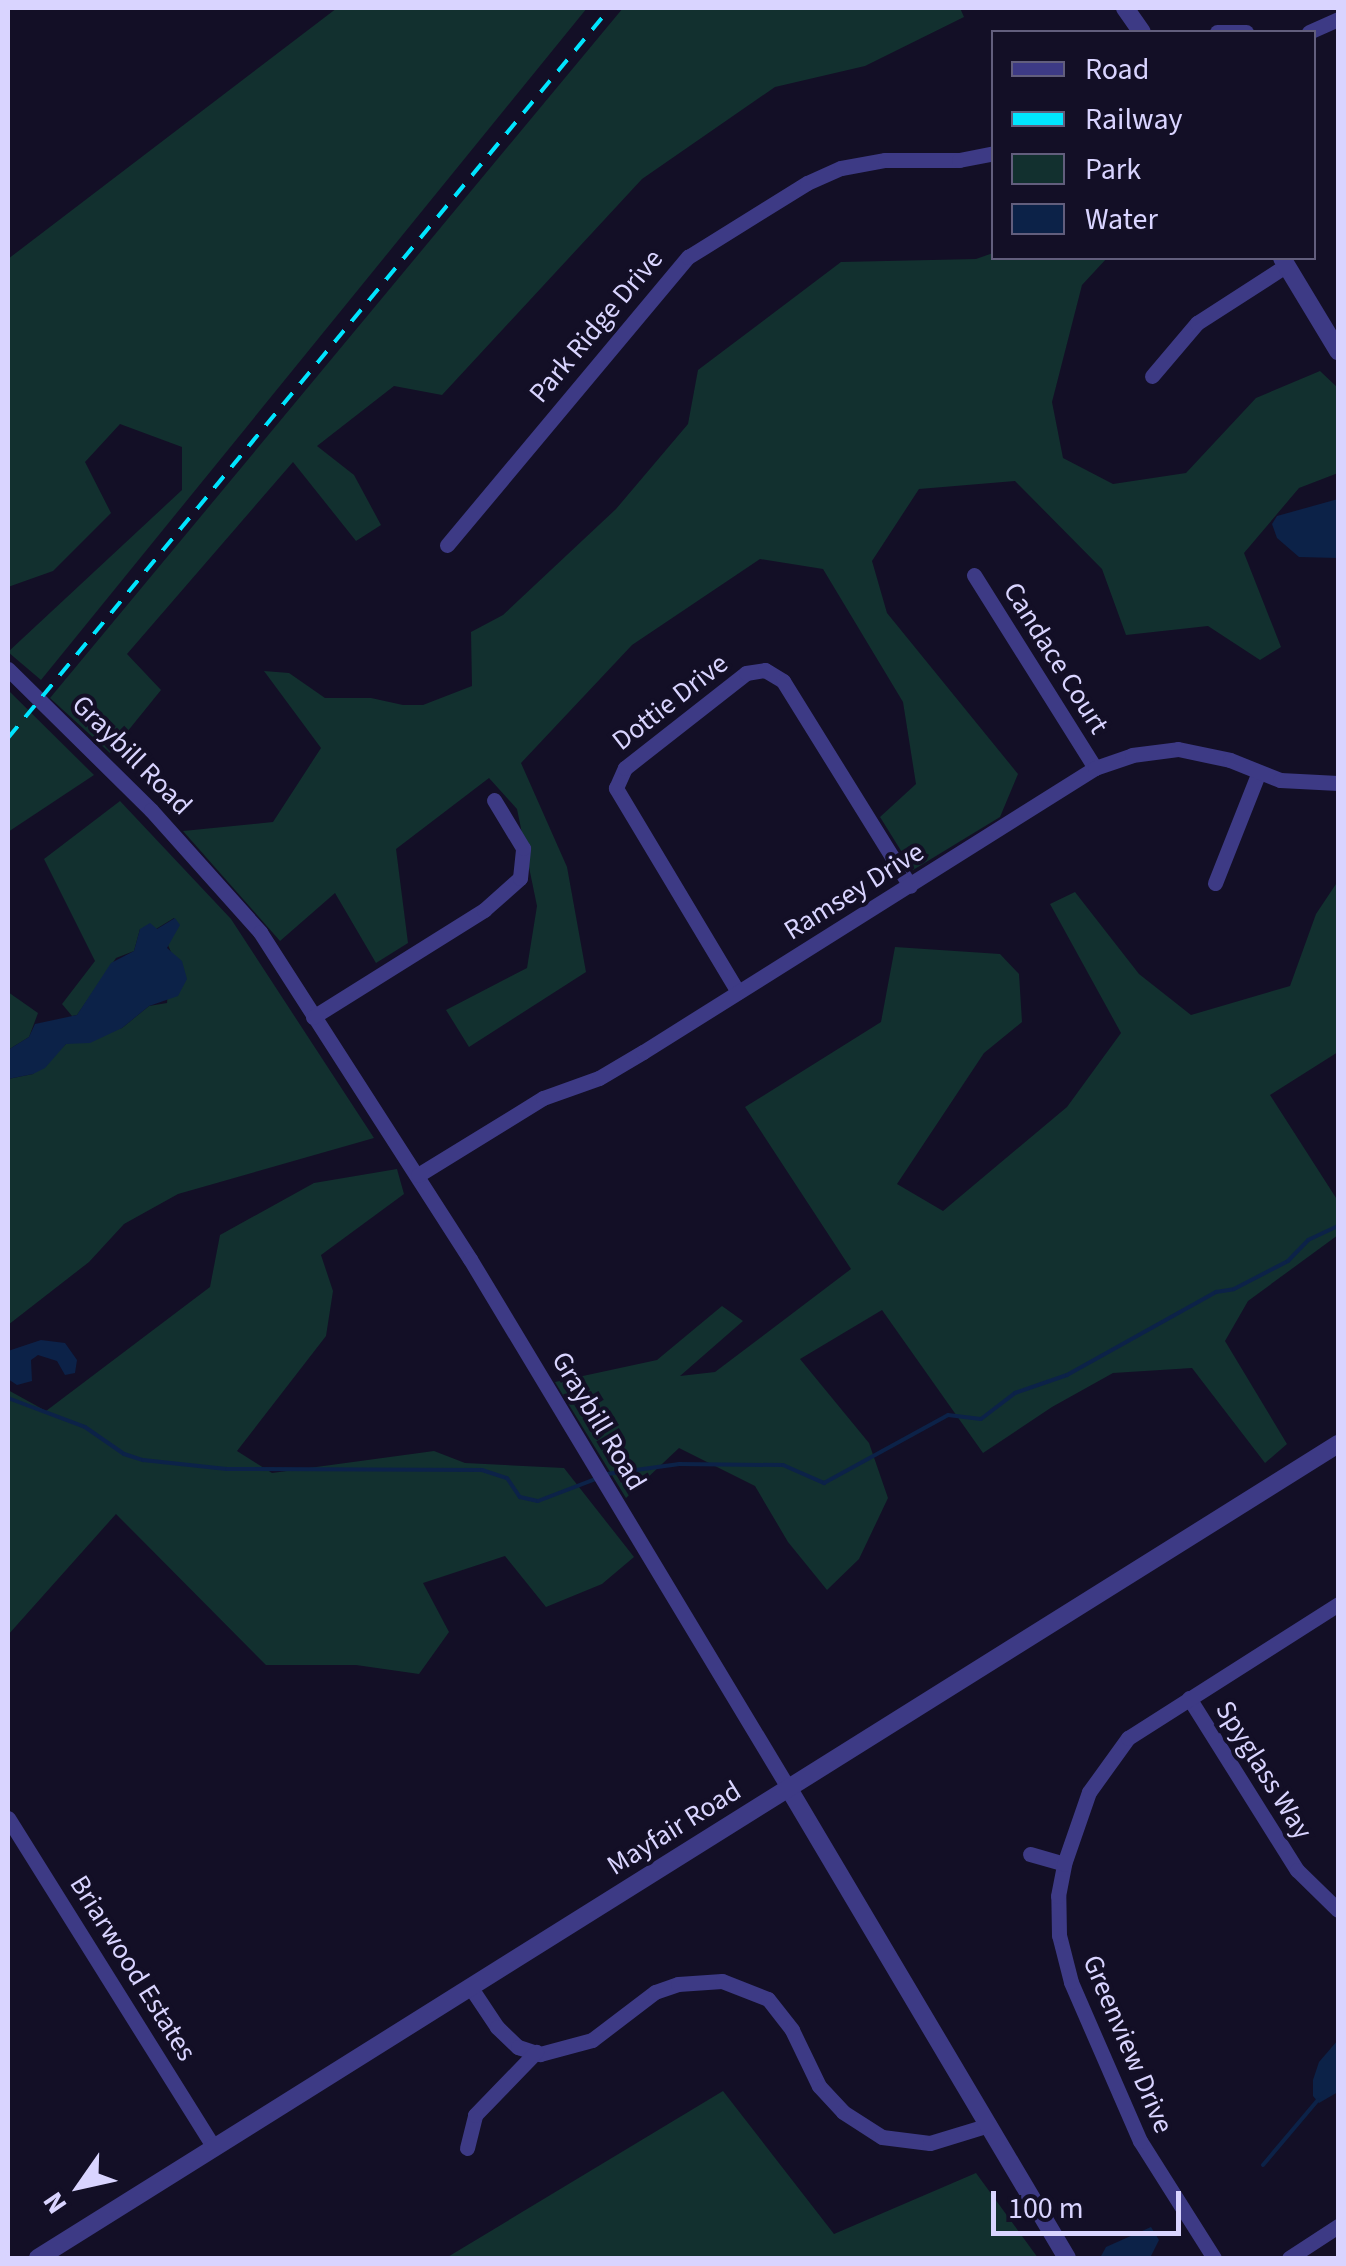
<!DOCTYPE html>
<style>
body{margin:0}
#map{position:relative;width:1346px;height:2266px;overflow:hidden;background:#130f26;font-family:"Source Sans 3",sans-serif}
div>[style]{position:absolute}
[style*='--x']{left:calc(var(--x)*1px);top:calc(var(--y)*1px);width:calc(var(--w)*1px);rotate:calc(var(--a)*1deg)}
.green>*{inset:0;background:#12302f}
.water>*{inset:0;background:#0c2248}
.stream>*{height:4px;margin:-2px;padding:0 2px;transform-origin:2px;border-radius:2px;background:#0c2248}
.minor>*{height:15px;margin:-7.5px;padding:0 7.5px;transform-origin:7.5px;border-radius:7.5px;background:#3d3a85}
.tertiary>*{height:18px;margin:-9px;padding:0 9px;transform-origin:9px;border-radius:9px;background:#3d3a85}
.rail>*{height:4px;margin-top:-2px;transform-origin:0;background:repeating-linear-gradient(90deg,#00e5ff 0 15px,transparent 0 27px)}
span{translate:-50% -50%;white-space:nowrap;text-align:center;line-height:1.15;-webkit-text-stroke:8px #130f26;paint-order:stroke}
.street-label{font-size:28px;color:#d9d4ff}
.frame{position:absolute;inset:0;border:10px solid #d9d4ff;pointer-events:none}
.legend{position:absolute;left:991px;top:30px;width:325px;height:230px;box-sizing:border-box;background:#130f26;border:2px solid #625e7d;margin:0;padding:12px 18px;list-style:none;font-size:30px;color:#d9d4ff}
.legend li{display:flex;align-items:center;gap:20px;height:50px}
.legend b{width:50px;border:2px solid #625e7d}
.north{position:absolute;left:30px;top:2136px;width:100px;height:100px;-webkit-text-stroke:8px #130f26;paint-order:stroke;rotate:236deg;font-size:28px;font-weight:700;line-height:40px;text-align:center;color:#d9d4ff}
.north::after{content:'';display:block;margin:auto;width:35px;height:45px;background:#d9d4ff;clip-path:polygon(50% 0,100% 100%,50% 72%,0 100%)}
.scale{position:absolute;left:991px;top:2191px;width:190px;height:45px;box-sizing:border-box;border:5px solid #d9d4ff;border-top:0;padding-left:12px;font-size:30px;line-height:35px;white-space:nowrap;color:#d9d4ff;-webkit-text-stroke:8px #130f26;paint-order:stroke}
</style>
<div id="map">
<div class="green">
<i style="clip-path:polygon(337px 8px,587px 8px,41px 680px,8px 652px,182px 490px,182px 447px,120px 424px,85px 462px,111px 513px,53px 571px,8px 587px,8px 259px)"></i>
<i style="clip-path:polygon(623px 8px,960px 8px,964px 17px,865px 66px,775px 87px,642px 179px,442px 395px,394px 386px,317px 446px,354px 475px,381px 525px,356px 541px,293px 462px,127px 654px,161px 690px,110px 753px,50px 698px)"></i>
<i style="clip-path:polygon(993px 253px,994px 258px,1107px 258px,1082px 285px,1052px 402px,1063px 458px,1113px 484px,1186px 473px,1256px 398px,1320px 371px,1338px 388px,1338px 473px,1299px 488px,1244px 553px,1281px 647px,1260px 660px,1208px 626px,1126px 635px,1102px 569px,1015px 481px,919px 489px,872px 561px,887px 613px,1018px 774px,1000px 817px,913px 870px,880px 817px,916px 784px,903px 702px,823px 569px,760px 559px,632px 645px,521px 763px,567px 867px,586px 972px,469px 1047px,446px 1010px,527px 968px,537px 906px,517px 809px,489px 778px,396px 849px,408px 943px,376px 963px,335px 893px,280px 941px,183px 831px,273px 822px,321px 748px,264px 671px,289px 673px,325px 698px,371px 698px,403px 705px,423px 705px,472px 686px,471px 632px,503px 615px,616px 509px,688px 424px,698px 370px,841px 262px,976px 259px)"></i>
<i style="clip-path:polygon(8px 690px,94px 775px,8px 832px)"></i>
<i style="clip-path:polygon(120px 801px,231px 919px,374px 1138px,178px 1194px,124px 1224px,89px 1262px,8px 1325px,8px 1079px,33px 1074px,66px 1044px,122px 1028px,149px 1006px,167px 1003px,171px 952px,167px 943px,179px 925px,174px 918px,156px 929px,140px 929px,134px 951px,116px 958px,77px 1015px,72px 1016px,62px 1004px,95px 961px,44px 859px)"></i>
<i style="clip-path:polygon(1338px 881px,1338px 1052px,1270px 1095px,1338px 1201px,1338px 1235px,1248px 1301px,1225px 1341px,1287px 1444px,1265px 1463px,1192px 1368px,1113px 1373px,1052px 1407px,983px 1453px,882px 1310px,800px 1359px,869px 1443px,888px 1498px,859px 1559px,827px 1590px,788px 1542px,755px 1486px,679px 1448px,626px 1498px,555px 1382px,657px 1360px,722px 1306px,743px 1321px,680px 1376px,715px 1372px,851px 1269px,745px 1107px,881px 1022px,895px 947px,1000px 954px,1019px 974px,1022px 1022px,984px 1053px,897px 1184px,943px 1211px,1067px 1107px,1121px 1033px,1050px 904px,1075px 892px,1139px 974px,1191px 1015px,1290px 986px,1316px 914px)"></i>
<i style="clip-path:polygon(8px 992px,38px 1013px,29px 1037px,8px 1050px)"></i>
<i style="clip-path:polygon(397px 1169px,404px 1194px,321px 1255px,333px 1291px,326px 1336px,237px 1451px,272px 1473px,434px 1451px,465px 1463px,564px 1468px,634px 1557px,602px 1584px,546px 1607px,505px 1556px,423px 1583px,449px 1632px,419px 1674px,356px 1665px,266px 1665px,116px 1514px,8px 1635px,8px 1390px,46px 1411px,210px 1287px,220px 1235px,314px 1183px)"></i>
<i style="clip-path:polygon(723px 2091px,834px 2234px,976px 2173px,1038px 2258px,446px 2258px)"></i>
</div>
<div class="water">
<i style="clip-path:polygon(1338px 499px,1338px 558px,1299px 557px,1277px 538px,1272px 524px,1277px 516px)"></i>
<i style="clip-path:polygon(175px 918px,180px 925px,167px 948px,182px 961px,187px 979px,178px 996px,149px 1006px,122px 1028px,90px 1043px,66px 1044px,45px 1068px,33px 1074px,8px 1079px,8px 1050px,29px 1037px,35px 1024px,77px 1015px,111px 963px,134px 951px,140px 929px,150px 923px,157px 929px)"></i>
<i style="clip-path:polygon(41px 1340px,65px 1343px,77px 1360px,75px 1373px,65px 1375px,57px 1361px,38px 1355px,31px 1360px,32px 1381px,17px 1385px,8px 1379px,8px 1351px)"></i>
<i style="clip-path:polygon(1338px 2040px,1338px 2092px,1319px 2103px,1313px 2096px,1313px 2080px,1319px 2062px)"></i>
<i style="clip-path:polygon(1151px 2227px,1159px 2240px,1150px 2258px,1100px 2258px,1106px 2247px)"></i>
</div>
<div class="stream">
<i style="--x:8;--y:1398;--w:82;--a:20.6"></i>
<i style="--x:85;--y:1427;--w:47;--a:34.7"></i>
<i style="--x:124;--y:1454;--w:20;--a:18"></i>
<i style="--x:143;--y:1460;--w:84;--a:6.1"></i>
<i style="--x:227;--y:1469;--w:255;--a:0.2"></i>
<i style="--x:482;--y:1470;--w:26;--a:18"></i>
<i style="--x:507;--y:1478;--w:23;--a:56"></i>
<i style="--x:520;--y:1497;--w:18;--a:13"></i>
<i style="--x:538;--y:1501;--w:64;--a:-21"></i>
<i style="--x:607;--y:1474;--w:73;--a:-7.9"></i>
<i style="--x:679;--y:1464;--w:104;--a:0.6"></i>
<i style="--x:783;--y:1465;--w:45;--a:23.7"></i>
<i style="--x:824;--y:1483;--w:141;--a:-28.7"></i>
<i style="--x:948;--y:1415;--w:33;--a:7"></i>
<i style="--x:981;--y:1419;--w:43;--a:-37.4"></i>
<i style="--x:1015;--y:1393;--w:55;--a:-19.1"></i>
<i style="--x:1067;--y:1375;--w:171;--a:-29.1"></i>
<i style="--x:1216;--y:1292;--w:18;--a:-9"></i>
<i style="--x:1234;--y:1289;--w:61;--a:-27.4"></i>
<i style="--x:1288;--y:1261;--w:29;--a:-46"></i>
<i style="--x:1308;--y:1240;--w:33;--a:-25"></i>
<i style="--x:1263;--y:2165;--w:85;--a:-49.8"></i>
</div>
<div class="minor">
<i style="--x:1217;--y:32;--w:29;--a:0"></i>
<i style="--x:1309;--y:32;--w:32;--a:-24"></i>
<i style="--x:1152;--y:376;--w:70;--a:-49.7"></i>
<i style="--x:1197;--y:323;--w:107;--a:-32.8"></i>
<i style="--x:447;--y:545;--w:376;--a:-50.1"></i>
<i style="--x:688;--y:257;--w:140;--a:-31.9"></i>
<i style="--x:807;--y:183;--w:37;--a:-24"></i>
<i style="--x:841;--y:168;--w:45;--a:-10.3"></i>
<i style="--x:885;--y:160;--w:74;--a:0"></i>
<i style="--x:959;--y:160;--w:36;--a:-11"></i>
<i style="--x:974;--y:575;--w:228;--a:57.9"></i>
<i style="--x:8;--y:669;--w:201;--a:44.6"></i>
<i style="--x:151;--y:810;--w:164;--a:48.2"></i>
<i style="--x:260;--y:932;--w:389;--a:57.3"></i>
<i style="--x:470;--y:1259;--w:619;--a:58.96"></i>
<i style="--x:1215;--y:883;--w:119;--a:-68.4"></i>
<i style="--x:738;--y:992;--w:238;--a:-120.9"></i>
<i style="--x:616;--y:788;--w:22;--a:-66"></i>
<i style="--x:625;--y:768;--w:154;--a:-38.1"></i>
<i style="--x:746;--y:673;--w:19;--a:-9"></i>
<i style="--x:765;--y:670;--w:21;--a:31"></i>
<i style="--x:783;--y:681;--w:241;--a:58.2"></i>
<i style="--x:313;--y:1017;--w:202;--a:-32"></i>
<i style="--x:484;--y:910;--w:48;--a:-41.6"></i>
<i style="--x:520;--y:878;--w:30;--a:-84"></i>
<i style="--x:523;--y:848;--w:56;--a:-121.1"></i>
<i style="--x:418;--y:1175;--w:147;--a:-31.6"></i>
<i style="--x:543;--y:1098;--w:59;--a:-19.7"></i>
<i style="--x:599;--y:1078;--w:51;--a:-30.6"></i>
<i style="--x:643;--y:1052;--w:534;--a:-32.14"></i>
<i style="--x:1095;--y:768;--w:39;--a:-19"></i>
<i style="--x:1132;--y:755;--w:46;--a:-7.4"></i>
<i style="--x:1178;--y:749;--w:53;--a:11.9"></i>
<i style="--x:1230;--y:760;--w:54;--a:21.8"></i>
<i style="--x:1280;--y:780;--w:58;--a:3"></i>
<i style="--x:1189;--y:1698;--w:203;--a:57.9"></i>
<i style="--x:1297;--y:1870;--w:57;--a:44.3"></i>
<i style="--x:8;--y:1818;--w:389;--a:58"></i>
<i style="--x:1030;--y:1854;--w:35;--a:16"></i>
<i style="--x:471;--y:1988;--w:47;--a:56.3"></i>
<i style="--x:497;--y:2027;--w:29;--a:44"></i>
<i style="--x:518;--y:2047;--w:23;--a:18"></i>
<i style="--x:540;--y:2054;--w:54;--a:-15.1"></i>
<i style="--x:592;--y:2040;--w:79;--a:-37.3"></i>
<i style="--x:655;--y:1992;--w:24;--a:-19"></i>
<i style="--x:678;--y:1984;--w:44;--a:-3.9"></i>
<i style="--x:722;--y:1981;--w:49;--a:21.4"></i>
<i style="--x:768;--y:1999;--w:39;--a:52"></i>
<i style="--x:792;--y:2030;--w:62;--a:64.3"></i>
<i style="--x:819;--y:2086;--w:35;--a:47"></i>
<i style="--x:843;--y:2112;--w:46;--a:32.7"></i>
<i style="--x:882;--y:2137;--w:48;--a:7.1"></i>
<i style="--x:930;--y:2143;--w:62;--a:-17"></i>
<i style="--x:467;--y:2148;--w:34;--a:-76"></i>
<i style="--x:475;--y:2115;--w:88;--a:-45.9"></i>
<i style="--x:1214;--y:2258;--w:138;--a:-122.3"></i>
<i style="--x:1140;--y:2141;--w:173;--a:-113.5"></i>
<i style="--x:1071;--y:1982;--w:49;--a:-104.3"></i>
<i style="--x:1059;--y:1935;--w:39;--a:-91"></i>
<i style="--x:1058;--y:1896;--w:33;--a:-79"></i>
<i style="--x:1064;--y:1864;--w:76;--a:-70.9"></i>
<i style="--x:1089;--y:1792;--w:67;--a:-54.2"></i>
<i style="--x:1128;--y:1738;--w:249;--a:-32.5"></i>
<i style="--x:1289;--y:2258;--w:59;--a:-33.1"></i>
</div>
<div class="tertiary">
<i style="--x:1125;--y:8;--w:29;--a:55"></i>
<i style="--x:1282;--y:258;--w:109;--a:58.9"></i>
<i style="--x:789;--y:1789;--w:545;--a:59.34"></i>
<i style="--x:38;--y:2258;--w:1534;--a:-32.05"></i>
</div>
<div class="rail">
<i style="--x:8;--y:738;--w:946;--a:-50.49"></i>
</div>
<div class="street-label">
<span style="left:596px;top:326px;rotate:-50deg">Park Ridge Drive</span>
<span style="left:1056px;top:658px;rotate:58deg">Candace Court</span>
<span style="left:670px;top:702px;rotate:-38deg">Dottie Drive</span>
<span style="left:132px;top:755px;rotate:45deg">Graybill Road</span>
<span style="left:854px;top:891px;rotate:-32deg">Ramsey Drive</span>
<span style="left:599px;top:1421px;rotate:59deg">Graybill Road</span>
<span style="left:1264px;top:1770px;rotate:58deg">Spyglass Way</span>
<span style="left:674px;top:1828px;rotate:-32deg">Mayfair Road</span>
<span style="left:133px;top:1968px;rotate:58deg">Briarwood Estates</span>
<span style="left:1128px;top:2044px;rotate:67deg">Greenview Drive</span>
</div>
<div class="frame"></div>
<ul class="legend">
<li><b style="height:12px;background:#3d3a85"></b>Road</li>
<li><b style="height:12px;background:#00e5ff"></b>Railway</li>
<li><b style="height:28px;background:#12302f"></b>Park</li>
<li><b style="height:28px;background:#0c2248"></b>Water</li>
</ul>
<div class="north">N</div>
<div class="scale">100 m</div>
</div>
